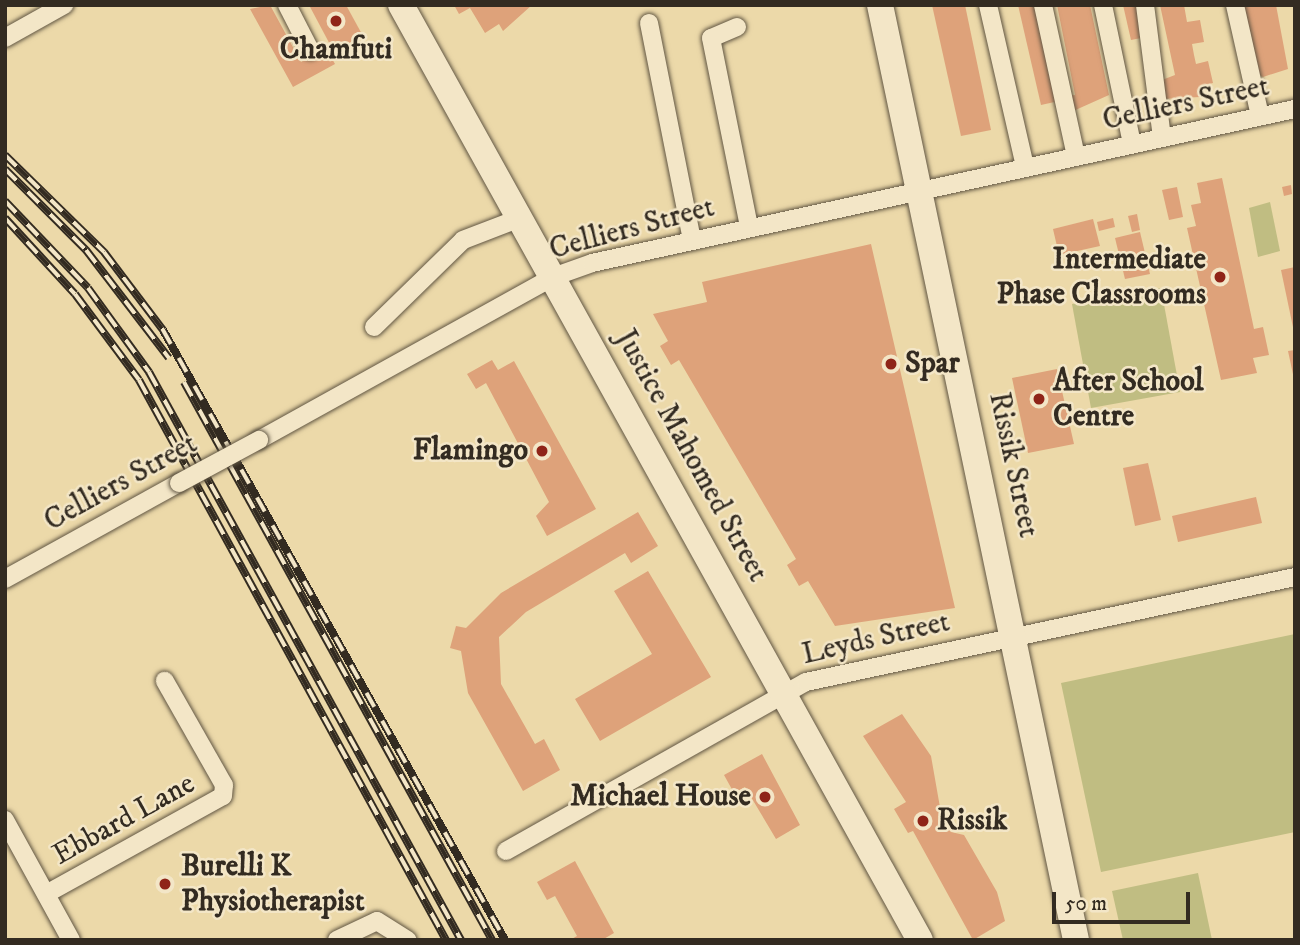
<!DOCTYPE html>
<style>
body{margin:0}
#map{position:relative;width:1300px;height:945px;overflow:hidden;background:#ecd9a9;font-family:"IM FELL DW Pica",serif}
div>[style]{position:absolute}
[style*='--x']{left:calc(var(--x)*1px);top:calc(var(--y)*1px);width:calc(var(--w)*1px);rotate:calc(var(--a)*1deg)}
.green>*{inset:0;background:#c0bd82}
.building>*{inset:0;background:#dea27a}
.roads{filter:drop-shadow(0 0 2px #615643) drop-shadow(0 0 2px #615643)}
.street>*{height:18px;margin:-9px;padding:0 9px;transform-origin:9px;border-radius:9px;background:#f3e6c7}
.secondary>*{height:26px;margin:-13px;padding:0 13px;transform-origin:13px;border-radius:13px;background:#f3e6c7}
.rail>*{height:8px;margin-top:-4px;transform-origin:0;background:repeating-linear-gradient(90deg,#f3e6c7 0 16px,#332b21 0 32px);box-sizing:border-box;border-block:2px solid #332b21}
.bridges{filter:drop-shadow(0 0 2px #615643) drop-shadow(0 0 2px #615643)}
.street-bridge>*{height:18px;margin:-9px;padding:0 9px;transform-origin:9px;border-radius:9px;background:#f3e6c7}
.dots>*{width:19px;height:19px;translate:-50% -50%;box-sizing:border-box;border:4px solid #f3e6c7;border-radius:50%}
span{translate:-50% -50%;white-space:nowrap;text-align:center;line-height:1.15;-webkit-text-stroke:5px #f3e6c7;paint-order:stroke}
.poi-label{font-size:30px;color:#332b21;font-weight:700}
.right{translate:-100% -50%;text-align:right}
.left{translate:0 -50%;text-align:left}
.street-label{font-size:30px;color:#332b21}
.frame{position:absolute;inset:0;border:7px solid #332b21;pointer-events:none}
.scale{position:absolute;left:1052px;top:892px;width:138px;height:32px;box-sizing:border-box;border:4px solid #332b21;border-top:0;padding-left:9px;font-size:21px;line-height:24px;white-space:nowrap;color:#332b21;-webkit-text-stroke:5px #f3e6c7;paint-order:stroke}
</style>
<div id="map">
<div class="green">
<i style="clip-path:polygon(1270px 202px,1280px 251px,1258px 257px,1249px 208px)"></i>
<i style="clip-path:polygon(1161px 288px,1180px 392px,1091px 408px,1072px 304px)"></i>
<i style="clip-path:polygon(1295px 634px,1295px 832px,1101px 872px,1061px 683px)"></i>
<i style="clip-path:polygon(1198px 873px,1212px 940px,1123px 940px,1112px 891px)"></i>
</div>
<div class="building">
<i style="clip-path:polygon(270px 5px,301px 62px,326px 48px,335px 64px,293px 87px,250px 9px)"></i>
<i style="clip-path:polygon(309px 5px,346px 5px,363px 36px,334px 52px)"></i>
<i style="clip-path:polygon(454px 5px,532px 5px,503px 31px,499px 24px,485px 33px,470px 8px,459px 14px)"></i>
<i style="clip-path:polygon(932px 5px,965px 5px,991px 130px,961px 136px)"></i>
<i style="clip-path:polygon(1018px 5px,1036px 5px,1059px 101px,1041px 105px)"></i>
<i style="clip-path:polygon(1057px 5px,1090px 5px,1109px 95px,1071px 112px,1068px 96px,1075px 95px)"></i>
<i style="clip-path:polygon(1123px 5px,1139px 5px,1146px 37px,1131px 40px)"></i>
<i style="clip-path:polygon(1160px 5px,1184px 5px,1187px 22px,1200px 20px,1204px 42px,1192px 44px,1194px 55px,1196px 64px,1208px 61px,1213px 83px,1200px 86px,1200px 97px,1161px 99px,1162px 80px,1175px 75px)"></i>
<i style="clip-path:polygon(1240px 5px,1276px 5px,1288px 69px,1263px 77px,1255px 73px)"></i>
<i style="clip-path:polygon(1222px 178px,1254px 329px,1263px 327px,1269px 355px,1253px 358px,1257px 373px,1221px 380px,1187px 228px,1196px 226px,1191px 205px,1201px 203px,1197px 183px)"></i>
<i style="clip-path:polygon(1291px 185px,1292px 194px,1284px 196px,1282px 187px)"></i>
<i style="clip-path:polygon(1177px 187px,1183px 217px,1169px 220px,1162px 190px)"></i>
<i style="clip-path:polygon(1137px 214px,1140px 230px,1132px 232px,1128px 216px)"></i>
<i style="clip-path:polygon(1113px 218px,1115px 227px,1099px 231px,1097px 222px)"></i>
<i style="clip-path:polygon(1093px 219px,1100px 246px,1059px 255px,1053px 229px)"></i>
<i style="clip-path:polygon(1140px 232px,1150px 274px,1125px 279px,1115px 238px)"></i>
<i style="clip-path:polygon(871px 244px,955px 608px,835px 626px,808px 581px,799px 586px,787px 565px,796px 559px,679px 360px,671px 365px,660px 346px,668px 341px,653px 314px,707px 302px,702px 282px)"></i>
<i style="clip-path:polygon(1295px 267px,1295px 332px,1294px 332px,1281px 270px)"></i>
<i style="clip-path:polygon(1295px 350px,1295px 379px,1294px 379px,1288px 351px)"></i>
<i style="clip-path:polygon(492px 360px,498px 370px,514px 361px,596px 509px,547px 536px,536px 516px,549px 502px,486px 383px,476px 389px,467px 374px)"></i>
<i style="clip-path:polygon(1057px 369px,1074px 444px,1028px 453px,1012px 378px)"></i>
<i style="clip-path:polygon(1148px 463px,1161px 520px,1135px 526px,1123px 468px)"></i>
<i style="clip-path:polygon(1256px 497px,1262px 523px,1178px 542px,1172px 516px)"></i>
<i style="clip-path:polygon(638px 512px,658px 546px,631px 563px,625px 553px,526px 612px,499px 637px,501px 684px,535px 744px,544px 739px,560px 770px,523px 791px,468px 693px,461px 651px,450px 648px,456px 626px,466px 628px,501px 593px)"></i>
<i style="clip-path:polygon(648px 571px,711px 677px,600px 741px,575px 699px,652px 654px,614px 591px)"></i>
<i style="clip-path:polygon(902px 714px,931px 756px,941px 813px,951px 832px,964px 835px,997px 892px,1005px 921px,973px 940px,913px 831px,908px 833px,894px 809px,906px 802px,863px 736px)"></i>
<i style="clip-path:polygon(762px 754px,800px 825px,776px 839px,745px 787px,734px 793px,724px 775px)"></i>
<i style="clip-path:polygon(575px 861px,614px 933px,602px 940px,570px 940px,577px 936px,555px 896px,547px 900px,537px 882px)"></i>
</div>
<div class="roads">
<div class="street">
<i style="--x:287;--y:5;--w:51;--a:62.9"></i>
<i style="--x:988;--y:5;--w:166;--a:77.1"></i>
<i style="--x:1043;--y:5;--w:155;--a:77.7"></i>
<i style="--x:1103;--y:5;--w:142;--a:78.2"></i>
<i style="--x:1145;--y:5;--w:133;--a:82.7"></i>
<i style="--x:1235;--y:5;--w:114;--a:77.3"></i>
<i style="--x:649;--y:23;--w:221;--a:78.8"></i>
<i style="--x:737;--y:27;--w:28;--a:157"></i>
<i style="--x:711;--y:38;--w:193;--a:78.6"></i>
<i style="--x:5;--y:38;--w:68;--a:-29.2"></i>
<i style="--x:374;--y:327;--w:124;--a:-44.3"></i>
<i style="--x:463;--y:240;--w:61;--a:-21.1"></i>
<i style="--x:259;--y:440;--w:336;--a:-29"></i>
<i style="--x:553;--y:277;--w:41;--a:-19.7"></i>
<i style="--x:592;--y:263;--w:720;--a:-12.36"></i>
<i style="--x:5;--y:579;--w:199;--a:-28.9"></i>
<i style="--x:5;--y:820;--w:137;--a:61.2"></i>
<i style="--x:506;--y:851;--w:344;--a:-29.4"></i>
<i style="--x:806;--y:682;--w:500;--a:-12.12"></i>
<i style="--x:46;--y:894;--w:202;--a:-29"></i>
<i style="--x:223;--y:796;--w:11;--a:-85"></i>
<i style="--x:224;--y:785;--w:120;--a:-119.6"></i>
<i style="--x:337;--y:940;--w:44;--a:-25.4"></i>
<i style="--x:377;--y:921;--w:36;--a:32"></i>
</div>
<div class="secondary">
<i style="--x:401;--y:5;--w:1069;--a:60.97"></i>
<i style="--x:880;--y:5;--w:955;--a:78.16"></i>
</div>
</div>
<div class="rail">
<i style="--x:5;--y:155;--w:139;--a:44.4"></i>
<i style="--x:104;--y:252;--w:98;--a:52.9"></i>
<i style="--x:163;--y:330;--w:699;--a:60.72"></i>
<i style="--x:5;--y:169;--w:115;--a:45"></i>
<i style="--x:86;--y:250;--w:136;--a:52.5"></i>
<i style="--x:5;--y:201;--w:120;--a:46.3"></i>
<i style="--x:88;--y:288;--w:104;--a:54"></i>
<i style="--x:149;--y:372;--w:648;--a:61.22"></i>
<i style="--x:5;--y:218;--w:103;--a:47.4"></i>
<i style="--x:75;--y:294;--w:107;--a:53.3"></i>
<i style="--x:139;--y:380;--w:639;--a:61.27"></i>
<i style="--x:184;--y:382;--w:637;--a:61.1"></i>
</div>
<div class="bridges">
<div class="street-bridge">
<i style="--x:179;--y:483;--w:91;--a:-28.3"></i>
</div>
</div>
<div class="dots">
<i style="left:336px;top:21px;background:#8f2418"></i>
<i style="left:1220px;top:277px;background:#8f2418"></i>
<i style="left:891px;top:364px;background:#8f2418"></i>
<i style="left:1039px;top:399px;background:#8f2418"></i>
<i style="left:542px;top:451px;background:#8f2418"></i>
<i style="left:765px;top:797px;background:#8f2418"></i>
<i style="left:923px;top:821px;background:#8f2418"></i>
<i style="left:165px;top:884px;background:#8f2418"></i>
</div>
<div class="poi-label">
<span style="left:336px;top:50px">Chamfuti</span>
<span class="right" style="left:1206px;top:277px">Intermediate<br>Phase Classrooms</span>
<span class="left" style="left:905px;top:364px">Spar</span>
<span class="left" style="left:1053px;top:399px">After School<br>Centre</span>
<span class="right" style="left:528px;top:451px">Flamingo</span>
<span class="right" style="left:751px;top:797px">Michael House</span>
<span class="left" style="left:937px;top:821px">Rissik</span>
<span class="left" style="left:181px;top:884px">Burelli K<br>Physiotherapist</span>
</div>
<div class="street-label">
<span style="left:1186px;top:104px;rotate:-12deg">Celliers Street</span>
<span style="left:632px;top:229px;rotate:-15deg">Celliers Street</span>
<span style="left:691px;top:456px;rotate:61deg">Justice Mahomed Street</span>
<span style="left:1013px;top:465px;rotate:78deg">Rissik Street</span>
<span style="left:121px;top:483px;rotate:-29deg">Celliers Street</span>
<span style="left:876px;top:639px;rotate:-13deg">Leyds Street</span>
<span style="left:124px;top:820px;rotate:-29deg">Ebbard Lane</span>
</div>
<div class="frame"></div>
<div class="scale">50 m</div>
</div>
